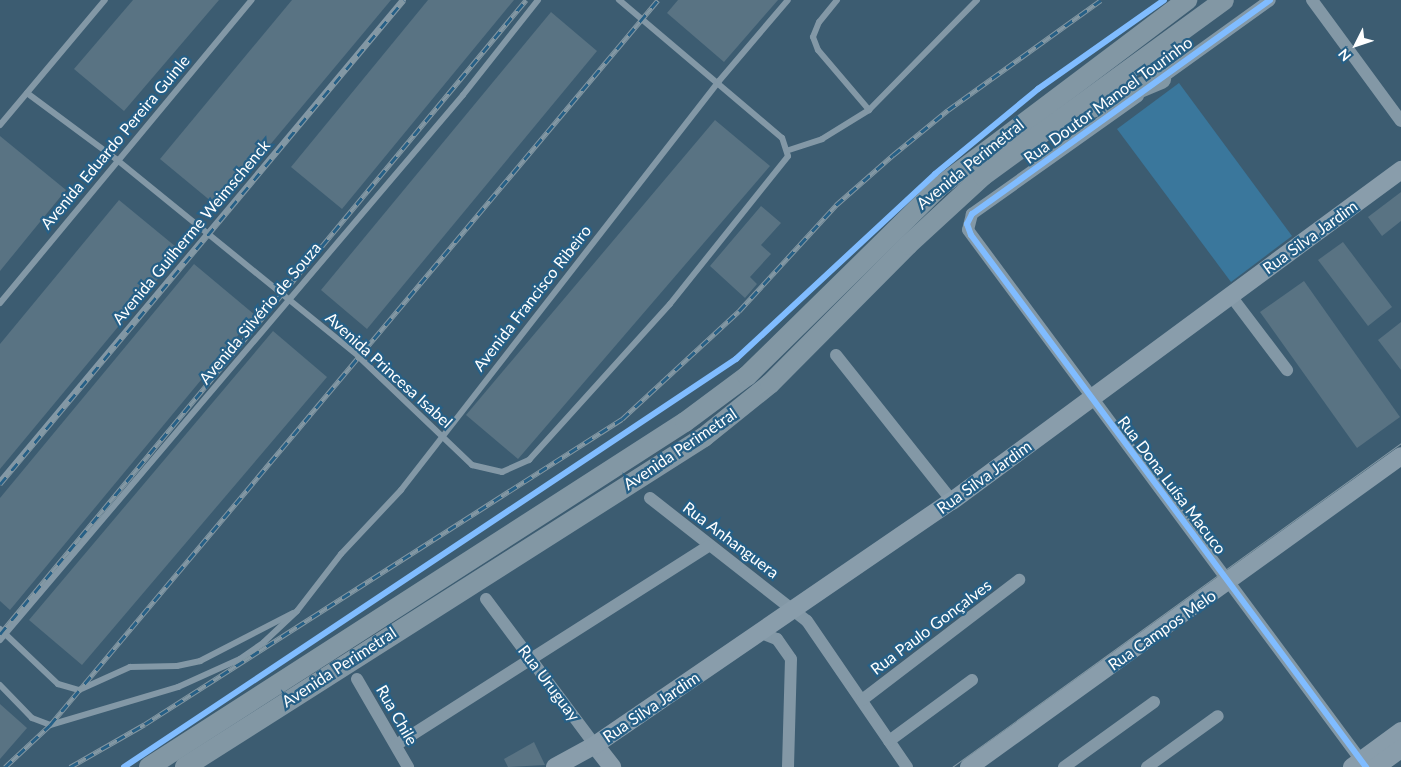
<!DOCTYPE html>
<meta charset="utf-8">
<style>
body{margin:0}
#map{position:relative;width:1401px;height:767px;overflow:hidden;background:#3c5c71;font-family:Lato,sans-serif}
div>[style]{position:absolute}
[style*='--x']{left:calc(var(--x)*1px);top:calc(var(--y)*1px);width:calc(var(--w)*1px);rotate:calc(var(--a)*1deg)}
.green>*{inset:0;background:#3a779c}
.building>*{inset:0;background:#597383}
.lane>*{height:6px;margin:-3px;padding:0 3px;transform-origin:3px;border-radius:3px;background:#8398a6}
.street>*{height:12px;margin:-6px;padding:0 6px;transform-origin:6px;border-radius:6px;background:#8398a6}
.secondary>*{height:18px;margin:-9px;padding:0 9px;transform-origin:9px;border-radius:9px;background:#899dab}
.primary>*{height:20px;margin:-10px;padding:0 10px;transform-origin:10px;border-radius:10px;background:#8297a4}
.tram>*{height:1px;margin:-0.5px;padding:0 0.5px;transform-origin:0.5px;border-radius:0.5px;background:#8398a4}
.rail>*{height:5px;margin-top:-2.5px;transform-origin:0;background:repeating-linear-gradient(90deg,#266087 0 9px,#8398a4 0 18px);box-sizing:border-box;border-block:1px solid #8398a4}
.cycleway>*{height:6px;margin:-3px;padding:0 3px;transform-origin:3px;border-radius:3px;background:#80bcff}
span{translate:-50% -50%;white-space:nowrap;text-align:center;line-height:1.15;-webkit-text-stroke:4.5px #266087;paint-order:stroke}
.street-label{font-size:16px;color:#fff}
.north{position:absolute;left:1331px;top:20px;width:50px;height:50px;-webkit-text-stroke:4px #266087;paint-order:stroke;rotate:229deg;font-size:14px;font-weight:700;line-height:20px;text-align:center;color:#fff}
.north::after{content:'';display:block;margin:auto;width:18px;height:22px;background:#fff;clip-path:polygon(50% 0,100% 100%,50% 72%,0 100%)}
</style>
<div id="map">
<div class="green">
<i style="clip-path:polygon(1179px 83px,1292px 236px,1231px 282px,1117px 129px)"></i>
</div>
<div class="building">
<i style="clip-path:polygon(133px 0,219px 0,124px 111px,74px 69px)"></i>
<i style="clip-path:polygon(292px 0,391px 0,218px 207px,160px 159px)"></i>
<i style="clip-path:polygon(428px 0,514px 0,342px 209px,291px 167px)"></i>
<i style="clip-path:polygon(678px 0,778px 0,724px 62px,667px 13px)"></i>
<i style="clip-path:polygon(551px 12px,597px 51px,367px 329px,321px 290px)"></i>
<i style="clip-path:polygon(715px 120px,770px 166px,518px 459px,466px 415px)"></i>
<i style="clip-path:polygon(0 136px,66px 190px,0 271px)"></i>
<i style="clip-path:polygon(1401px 192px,1401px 221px,1382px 236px,1368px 217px)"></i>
<i style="clip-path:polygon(119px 200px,181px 251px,0 469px,0 344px)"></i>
<i style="clip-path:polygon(761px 206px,781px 223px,761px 245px,771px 254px,750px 277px,757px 284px,745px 298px,710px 266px)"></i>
<i style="clip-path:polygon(1343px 242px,1392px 307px,1368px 326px,1318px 260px)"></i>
<i style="clip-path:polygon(194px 264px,255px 315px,10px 610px,0 601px,0 498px)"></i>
<i style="clip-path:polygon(1304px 281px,1400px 417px,1357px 448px,1260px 312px)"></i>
<i style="clip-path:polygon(1401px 322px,1401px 370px,1378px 340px)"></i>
<i style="clip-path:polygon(273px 331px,327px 377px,82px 665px,29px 620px)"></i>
<i style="clip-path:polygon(0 704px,27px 728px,0 759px)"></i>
<i style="clip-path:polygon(534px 742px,545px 765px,508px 767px,504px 759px)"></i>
</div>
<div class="lane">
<i style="--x:837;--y:0;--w:28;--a:129"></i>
<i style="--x:819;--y:22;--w:16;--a:112"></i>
<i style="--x:813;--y:37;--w:14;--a:69"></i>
<i style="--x:818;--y:50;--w:79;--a:49.6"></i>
<i style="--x:27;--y:93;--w:111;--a:36.6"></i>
<i style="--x:116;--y:159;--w:312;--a:39.1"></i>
<i style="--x:358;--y:356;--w:158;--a:43.7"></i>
<i style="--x:472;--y:465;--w:31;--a:13"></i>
<i style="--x:502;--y:472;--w:30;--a:-24"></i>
<i style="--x:529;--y:460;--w:210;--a:-47.9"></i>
<i style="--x:670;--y:304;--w:189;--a:-51.4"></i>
<i style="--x:788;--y:156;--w:19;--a:-108"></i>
<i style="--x:782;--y:138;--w:214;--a:-139.7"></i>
<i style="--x:0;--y:125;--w:163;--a:-50"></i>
<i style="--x:789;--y:150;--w:35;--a:-18"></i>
<i style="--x:822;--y:139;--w:55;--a:-31.7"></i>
<i style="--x:869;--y:110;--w:154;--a:-45.5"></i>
<i style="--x:0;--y:303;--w:394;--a:-50.3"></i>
<i style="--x:0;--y:482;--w:628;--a:-50.1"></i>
<i style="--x:0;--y:629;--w:80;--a:43.5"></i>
<i style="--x:58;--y:684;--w:22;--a:16"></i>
<i style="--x:79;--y:690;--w:56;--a:-24.3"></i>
<i style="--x:130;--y:667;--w:47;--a:-1.2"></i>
<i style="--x:177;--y:666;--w:24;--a:-12"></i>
<i style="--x:200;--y:661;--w:105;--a:-27.3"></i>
<i style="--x:0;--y:640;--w:715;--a:-49.65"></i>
<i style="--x:463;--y:95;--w:121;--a:-51.7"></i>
<i style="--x:0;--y:685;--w:46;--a:45.9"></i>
<i style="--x:32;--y:718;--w:19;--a:21"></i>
<i style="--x:50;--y:725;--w:134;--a:-16.5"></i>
<i style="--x:178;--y:687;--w:68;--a:-24.3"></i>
<i style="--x:240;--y:659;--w:29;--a:-35"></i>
<i style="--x:264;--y:642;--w:45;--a:-43.2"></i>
<i style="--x:297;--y:611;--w:72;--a:-52.3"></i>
<i style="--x:341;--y:554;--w:88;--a:-46.8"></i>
<i style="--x:401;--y:490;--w:518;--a:-52.13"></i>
<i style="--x:719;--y:81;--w:106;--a:-49.6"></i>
</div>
<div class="street">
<i style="--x:1312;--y:0;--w:150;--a:53.7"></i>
<i style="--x:1156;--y:82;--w:140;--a:-35.7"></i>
<i style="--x:1138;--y:96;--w:204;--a:144.6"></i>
<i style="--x:972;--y:214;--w:16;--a:104"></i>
<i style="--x:968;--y:230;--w:668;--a:53.46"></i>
<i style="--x:1231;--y:296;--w:93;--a:52.9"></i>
<i style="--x:836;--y:355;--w:186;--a:51.5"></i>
<i style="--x:650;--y:498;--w:199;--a:38.1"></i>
<i style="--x:807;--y:621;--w:177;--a:55.6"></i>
<i style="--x:486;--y:599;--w:182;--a:53.3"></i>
<i style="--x:761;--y:633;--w:17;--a:21"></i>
<i style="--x:777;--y:639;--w:24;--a:55"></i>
<i style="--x:791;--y:659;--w:108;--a:91.6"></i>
<i style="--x:357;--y:679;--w:102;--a:59.9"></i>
<i style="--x:862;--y:700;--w:198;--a:-37.4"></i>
<i style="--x:889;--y:741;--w:103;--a:-36.3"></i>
<i style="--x:396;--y:745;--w:370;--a:-32.5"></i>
<i style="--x:1064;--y:767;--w:111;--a:-35.8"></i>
<i style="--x:1147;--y:767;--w:87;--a:-35.7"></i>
</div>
<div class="secondary">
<i style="--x:595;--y:745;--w:28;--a:52"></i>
<i style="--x:555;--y:767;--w:46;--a:-28.8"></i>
<i style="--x:595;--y:745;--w:432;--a:-34.4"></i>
<i style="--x:952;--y:501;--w:558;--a:-36.4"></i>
<i style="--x:969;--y:767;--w:532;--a:-35.75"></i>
<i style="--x:1352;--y:767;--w:61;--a:-36.3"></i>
<i style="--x:1376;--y:767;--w:31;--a:-36"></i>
</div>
<div class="primary">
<i style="--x:1092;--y:108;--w:75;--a:-22.8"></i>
<i style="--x:149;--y:767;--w:637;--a:-32.77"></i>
<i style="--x:685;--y:422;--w:77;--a:-36.6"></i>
<i style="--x:747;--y:376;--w:269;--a:-44.5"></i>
<i style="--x:939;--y:187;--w:311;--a:-37"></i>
<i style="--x:185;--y:767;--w:615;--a:-32.45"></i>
<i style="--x:704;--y:437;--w:85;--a:-38.8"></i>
<i style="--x:770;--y:384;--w:196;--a:-45.2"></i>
<i style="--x:908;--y:245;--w:102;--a:-42.6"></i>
<i style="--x:983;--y:176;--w:298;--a:-36.1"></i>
</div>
<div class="tram">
<i style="--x:952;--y:767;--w:554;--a:-35.81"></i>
</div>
<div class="rail">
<i style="--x:0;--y:484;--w:630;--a:-50.15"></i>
<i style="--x:0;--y:634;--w:824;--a:-50.32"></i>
<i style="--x:5;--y:767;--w:62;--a:-43"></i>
<i style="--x:50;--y:725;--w:946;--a:-50.02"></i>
<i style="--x:70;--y:767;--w:86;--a:-29.8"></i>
<i style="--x:145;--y:724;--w:566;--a:-32.6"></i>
<i style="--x:622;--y:419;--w:159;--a:-42.7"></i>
<i style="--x:739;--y:311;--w:144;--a:-47.5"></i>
<i style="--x:836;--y:205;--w:76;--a:-41.3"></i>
<i style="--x:893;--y:155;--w:71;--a:-39.3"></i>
<i style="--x:948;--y:110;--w:188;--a:-35.7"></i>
</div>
<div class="cycleway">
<i style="--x:1270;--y:0;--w:367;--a:144.3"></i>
<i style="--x:972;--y:214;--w:11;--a:117"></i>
<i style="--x:967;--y:224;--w:12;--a:70"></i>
<i style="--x:971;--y:235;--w:663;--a:53.41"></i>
<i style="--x:124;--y:767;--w:736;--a:-33.69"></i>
<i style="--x:736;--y:359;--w:272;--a:-42.9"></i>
<i style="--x:935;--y:174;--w:134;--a:-39.5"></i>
<i style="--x:1038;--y:89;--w:154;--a:-35.2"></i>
</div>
<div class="street-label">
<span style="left:1108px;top:100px;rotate:-36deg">Rua Doutor Manoel Tourinho</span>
<span style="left:115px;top:142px;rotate:-50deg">Avenida Eduardo Pereira Guinle</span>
<span style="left:970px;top:164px;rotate:-39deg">Avenida Perimetral</span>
<span style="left:191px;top:232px;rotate:-50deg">Avenida Guilherme Weimschenck</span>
<span style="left:1310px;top:237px;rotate:-36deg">Rua Silva Jardim</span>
<span style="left:532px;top:298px;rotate:-52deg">Avenida Francisco Ribeiro</span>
<span style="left:260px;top:313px;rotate:-50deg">Avenida Silvério de Souza</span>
<span style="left:389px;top:370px;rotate:42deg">Avenida Princesa Isabel</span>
<span style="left:680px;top:449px;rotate:-34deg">Avenida Perimetral</span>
<span style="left:984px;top:477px;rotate:-36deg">Rua Silva Jardim</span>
<span style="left:1172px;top:485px;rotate:53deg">Rua Dona Luísa Macuco</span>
<span style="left:731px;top:540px;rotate:37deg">Rua Anhanguera</span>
<span style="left:931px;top:627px;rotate:-37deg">Rua Paulo Gonçalves</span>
<span style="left:1162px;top:630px;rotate:-35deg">Rua Campos Melo</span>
<span style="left:339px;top:667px;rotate:-33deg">Avenida Perimetral</span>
<span style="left:549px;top:683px;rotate:53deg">Rua Uruguay</span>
<span style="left:651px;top:707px;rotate:-34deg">Rua Silva Jardim</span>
<span style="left:397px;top:715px;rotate:60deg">Rua Chile</span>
</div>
<div class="north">N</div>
</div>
